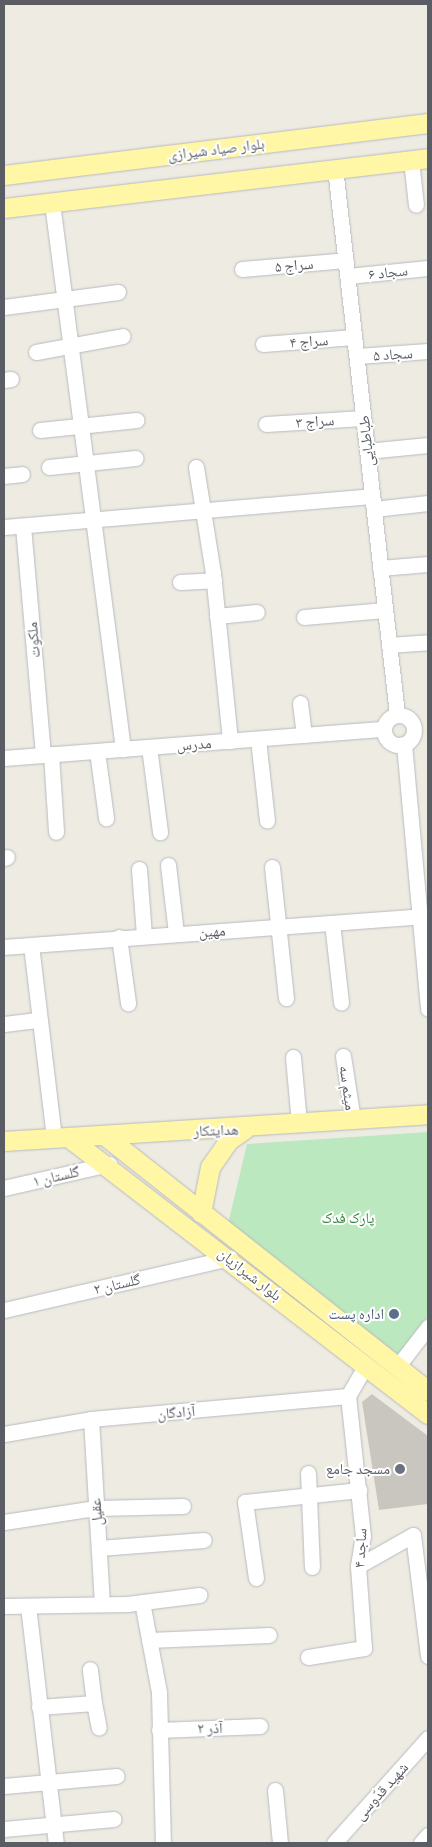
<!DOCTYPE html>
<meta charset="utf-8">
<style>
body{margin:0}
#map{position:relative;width:432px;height:1847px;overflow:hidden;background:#eeece2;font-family:Barlow,"Noto Naskh Arabic",sans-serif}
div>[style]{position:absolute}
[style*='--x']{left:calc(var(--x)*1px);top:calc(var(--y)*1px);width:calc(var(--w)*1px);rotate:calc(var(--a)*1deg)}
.green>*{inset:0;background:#bce8bf}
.building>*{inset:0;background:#c9c6bf}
.roads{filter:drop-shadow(0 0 1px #b7babf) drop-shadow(0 0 1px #b7babf)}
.minor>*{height:15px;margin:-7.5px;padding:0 7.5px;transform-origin:7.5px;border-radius:7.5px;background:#fff}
.minor>.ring{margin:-7.5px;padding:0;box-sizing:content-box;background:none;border:15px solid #fff;border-radius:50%}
.major>*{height:19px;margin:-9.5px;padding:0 9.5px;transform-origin:9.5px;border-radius:9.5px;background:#fff6a6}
.dots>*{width:14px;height:14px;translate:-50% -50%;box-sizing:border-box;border:2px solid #fff;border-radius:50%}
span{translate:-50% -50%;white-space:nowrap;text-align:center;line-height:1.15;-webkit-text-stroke:4px #fff;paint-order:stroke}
.street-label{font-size:15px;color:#5a5e64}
.park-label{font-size:15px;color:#2f8638}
.service-label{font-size:15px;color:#4e5e75}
.right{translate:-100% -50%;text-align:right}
.worship-label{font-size:15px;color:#5b616d}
.frame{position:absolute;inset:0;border:5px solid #5a5e64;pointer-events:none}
</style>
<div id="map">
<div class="green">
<i style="clip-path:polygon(428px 1132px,428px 1316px,398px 1355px,227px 1228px,247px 1144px)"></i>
</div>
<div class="building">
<i style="clip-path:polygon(372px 1394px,428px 1436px,428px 1504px,379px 1510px,362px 1402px)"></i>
</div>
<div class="roads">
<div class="minor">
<i style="--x:411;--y:160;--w:45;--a:83.7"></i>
<i style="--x:335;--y:168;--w:550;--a:83.52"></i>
<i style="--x:52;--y:203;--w:551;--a:82.59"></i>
<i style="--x:242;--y:269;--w:104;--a:-4.9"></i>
<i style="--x:348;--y:276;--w:80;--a:-5.7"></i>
<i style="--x:4;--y:307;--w:115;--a:-7.5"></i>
<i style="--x:263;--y:344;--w:91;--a:-4.4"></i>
<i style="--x:36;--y:352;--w:88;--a:-10.4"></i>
<i style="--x:357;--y:356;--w:71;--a:-4"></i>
<i style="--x:4;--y:380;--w:7;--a:-8"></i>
<i style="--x:266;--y:424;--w:97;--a:-3.5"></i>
<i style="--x:40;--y:430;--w:97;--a:-5.9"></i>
<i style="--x:367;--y:451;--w:61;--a:-5.6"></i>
<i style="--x:49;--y:467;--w:87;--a:-5.9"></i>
<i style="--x:196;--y:467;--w:107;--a:80.9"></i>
<i style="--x:213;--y:573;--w:169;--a:84.2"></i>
<i style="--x:4;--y:476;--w:18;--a:-6"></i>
<i style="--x:374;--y:509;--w:54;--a:-6.3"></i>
<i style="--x:23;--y:526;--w:230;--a:85"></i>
<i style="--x:4;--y:527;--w:369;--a:-4.8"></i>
<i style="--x:380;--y:568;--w:48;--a:-4.8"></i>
<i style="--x:180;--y:582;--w:34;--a:-3"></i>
<i style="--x:217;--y:616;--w:40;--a:-5.7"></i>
<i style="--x:304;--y:617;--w:81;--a:-4.9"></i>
<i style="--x:389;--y:645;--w:39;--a:-4"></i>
<i style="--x:300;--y:703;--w:32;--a:83"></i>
<i class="ring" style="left:384px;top:715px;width:15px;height:15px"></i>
<i style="--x:258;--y:739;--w:82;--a:83.7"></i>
<i style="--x:404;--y:744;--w:266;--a:84.8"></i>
<i style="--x:149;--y:747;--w:86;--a:82.6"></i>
<i style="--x:97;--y:751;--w:68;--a:82.3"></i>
<i style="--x:51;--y:754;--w:78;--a:86.3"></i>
<i style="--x:4;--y:758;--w:381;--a:-4.4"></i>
<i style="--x:4;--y:858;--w:3;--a:-18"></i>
<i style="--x:168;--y:865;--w:68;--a:83.3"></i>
<i style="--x:272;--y:867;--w:132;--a:83.9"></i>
<i style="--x:139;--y:869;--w:66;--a:85.7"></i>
<i style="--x:332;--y:923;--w:80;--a:83.5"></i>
<i style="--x:119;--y:937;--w:67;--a:82.2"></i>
<i style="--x:31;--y:945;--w:193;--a:83.2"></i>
<i style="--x:4;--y:947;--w:425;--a:-4.2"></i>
<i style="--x:4;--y:1024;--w:35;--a:-7"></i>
<i style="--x:343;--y:1056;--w:65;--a:81.1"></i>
<i style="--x:293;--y:1057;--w:66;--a:84.8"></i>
<i style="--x:4;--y:1188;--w:108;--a:-12.9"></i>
<i style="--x:4;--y:1310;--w:232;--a:-13"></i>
<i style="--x:397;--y:1367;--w:51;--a:-52.2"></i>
<i style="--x:91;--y:1419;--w:185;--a:86.6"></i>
<i style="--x:4;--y:1434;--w:88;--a:-9.8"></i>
<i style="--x:91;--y:1419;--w:258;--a:-5.1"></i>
<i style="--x:308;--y:1473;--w:94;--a:87.6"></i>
<i style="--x:4;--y:1522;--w:93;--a:-8.7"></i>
<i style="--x:96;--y:1508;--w:87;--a:-1.3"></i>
<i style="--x:99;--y:1548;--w:105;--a:-4.4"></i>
<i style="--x:358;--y:1566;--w:63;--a:-29.4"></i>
<i style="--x:413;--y:1535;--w:122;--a:82.9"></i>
<i style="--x:256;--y:1578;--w:77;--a:-98.2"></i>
<i style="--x:245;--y:1502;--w:115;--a:-6"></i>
<i style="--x:142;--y:1602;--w:92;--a:79.3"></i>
<i style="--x:159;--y:1692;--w:151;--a:88.5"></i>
<i style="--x:4;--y:1606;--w:123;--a:-0.9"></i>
<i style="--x:127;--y:1604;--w:73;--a:-7.1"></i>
<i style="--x:28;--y:1606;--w:239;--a:83.3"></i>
<i style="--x:149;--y:1640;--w:120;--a:-2.4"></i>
<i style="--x:308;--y:1657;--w:57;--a:-9.1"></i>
<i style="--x:364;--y:1648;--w:82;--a:-94.2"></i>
<i style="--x:358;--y:1566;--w:30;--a:-81"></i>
<i style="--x:363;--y:1536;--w:141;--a:-96.1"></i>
<i style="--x:348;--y:1396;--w:36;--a:-60"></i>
<i style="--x:94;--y:1703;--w:25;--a:79"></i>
<i style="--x:39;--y:1707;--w:55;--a:-4.2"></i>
<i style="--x:94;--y:1703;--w:34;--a:-97"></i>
<i style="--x:159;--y:1730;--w:101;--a:-2.3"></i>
<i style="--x:4;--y:1786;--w:113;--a:-5.1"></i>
<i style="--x:275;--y:1790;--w:53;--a:84.6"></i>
<i style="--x:4;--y:1829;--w:110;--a:-5.2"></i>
<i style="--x:334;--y:1843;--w:141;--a:-48.2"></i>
<i style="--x:421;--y:1843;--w:11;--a:-49"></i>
</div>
<div class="major">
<i style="--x:4;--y:175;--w:427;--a:-7"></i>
<i style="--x:4;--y:208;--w:427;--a:-6.7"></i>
<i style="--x:104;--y:1135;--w:413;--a:38.3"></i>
<i style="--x:68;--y:1137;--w:454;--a:37.6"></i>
<i style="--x:4;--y:1141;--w:425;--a:-3.6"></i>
<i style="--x:201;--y:1213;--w:47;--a:-78.9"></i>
<i style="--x:210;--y:1167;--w:33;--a:-55"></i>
<i style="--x:229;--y:1140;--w:19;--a:-35"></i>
</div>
</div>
<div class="dots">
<i style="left:394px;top:1314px;background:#5c6f8a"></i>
<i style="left:400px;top:1469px;background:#6b7280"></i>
</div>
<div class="street-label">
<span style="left:216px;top:149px;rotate:-7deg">بلوار صیاد شیرازی</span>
<span style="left:294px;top:265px;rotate:-5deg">سراج ۵</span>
<span style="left:388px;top:272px;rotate:-6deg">سجاد ۶</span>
<span style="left:309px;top:341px;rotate:-4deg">سراج ۴</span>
<span style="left:393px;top:354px;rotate:-4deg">سجاد ۵</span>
<span style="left:315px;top:421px;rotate:-4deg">سراج ۳</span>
<span style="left:366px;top:441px;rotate:-96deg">طباطبایی</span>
<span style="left:33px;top:640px;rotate:-95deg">ملکوت</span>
<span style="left:194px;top:744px;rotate:-4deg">مدرس</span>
<span style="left:212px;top:931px;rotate:-4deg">مهین</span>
<span style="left:348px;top:1088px;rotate:82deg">میثم سه</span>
<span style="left:216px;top:1130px;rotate:-2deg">هدایتکار</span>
<span style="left:56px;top:1176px;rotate:-13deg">گلستان ۱</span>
<span style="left:250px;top:1274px;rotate:38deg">بلوار شیرازیان</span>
<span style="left:117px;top:1284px;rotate:-13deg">گلستان ۲</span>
<span style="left:176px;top:1412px;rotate:-5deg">آزادگان</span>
<span style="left:96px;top:1512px;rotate:-94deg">عقیل</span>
<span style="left:360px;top:1548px;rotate:-87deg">ساجد ۴</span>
<span style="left:210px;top:1728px;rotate:-2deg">آذر ۲</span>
<span style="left:381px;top:1791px;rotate:-48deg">شهید قدّوسی</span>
</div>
<div class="park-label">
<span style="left:348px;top:1218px">پارک فدک</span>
</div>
<div class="service-label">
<span class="right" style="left:384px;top:1314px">اداره پست</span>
</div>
<div class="worship-label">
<span class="right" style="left:390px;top:1469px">مسجد جامع</span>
</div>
<div class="frame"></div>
</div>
